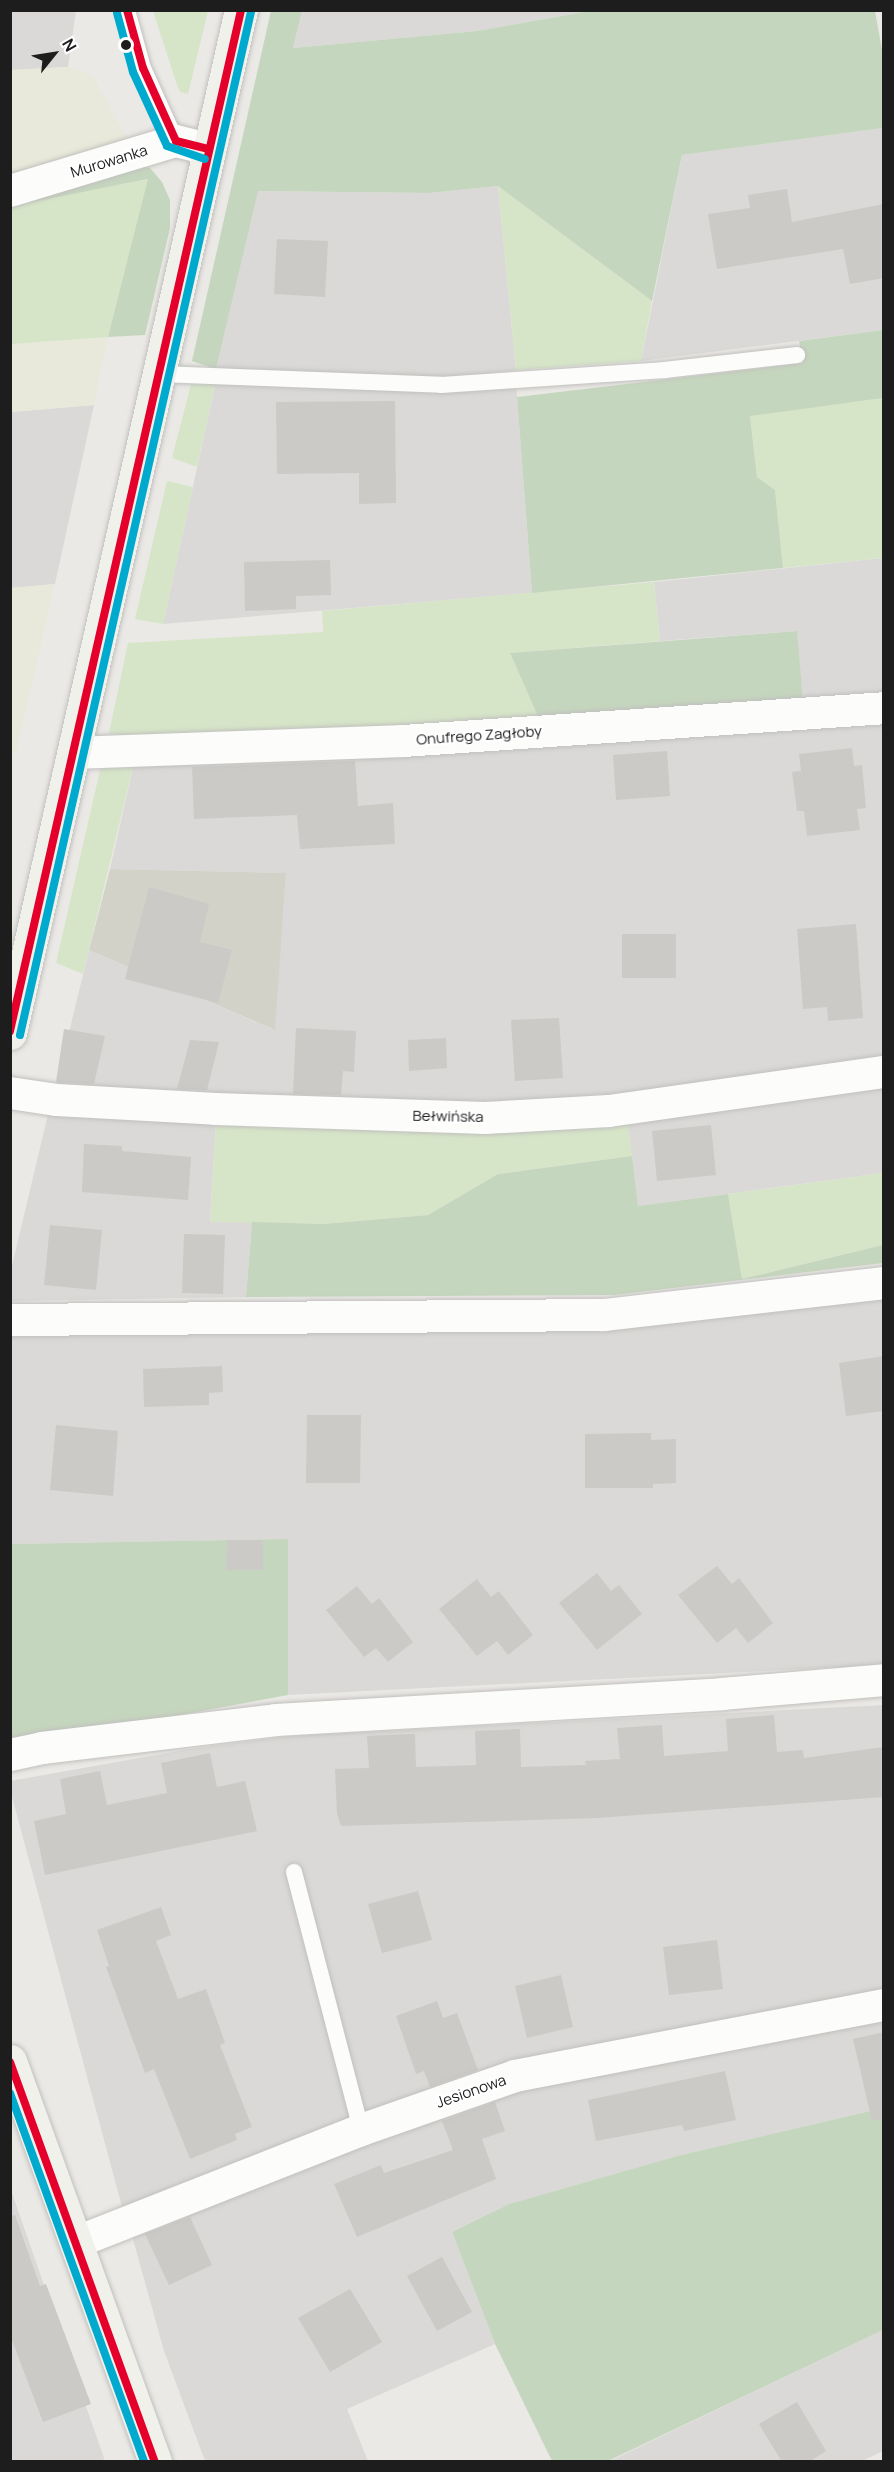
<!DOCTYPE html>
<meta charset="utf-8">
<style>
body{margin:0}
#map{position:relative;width:894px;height:2472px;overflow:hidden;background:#ebe9e6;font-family:Manrope,sans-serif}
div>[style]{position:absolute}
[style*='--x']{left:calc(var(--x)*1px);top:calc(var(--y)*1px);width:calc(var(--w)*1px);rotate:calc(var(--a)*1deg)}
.residential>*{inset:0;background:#dad9d7}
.construction>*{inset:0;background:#d3d2c8}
.farmland>*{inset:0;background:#e8e9da}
.grass>*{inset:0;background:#d6e5c8}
.forest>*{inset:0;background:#c5d6be}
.building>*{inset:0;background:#cbcac7}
.roads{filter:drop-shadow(0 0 2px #c1c0be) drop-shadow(0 0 2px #c1c0be)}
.lane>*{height:16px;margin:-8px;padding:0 8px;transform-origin:8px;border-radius:8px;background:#fcfcfb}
.street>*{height:32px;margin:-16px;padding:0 16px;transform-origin:16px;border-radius:16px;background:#fcfcfb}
.secondary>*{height:33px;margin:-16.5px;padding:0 16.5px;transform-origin:16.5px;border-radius:16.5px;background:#f1f1eb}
.bus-1>*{height:8px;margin:-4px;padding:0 4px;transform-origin:4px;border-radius:4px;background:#e4002b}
.bus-2>*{height:8px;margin:-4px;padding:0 4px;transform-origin:4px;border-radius:4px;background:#00a9ce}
.dots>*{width:16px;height:16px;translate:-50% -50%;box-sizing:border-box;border:3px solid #fff;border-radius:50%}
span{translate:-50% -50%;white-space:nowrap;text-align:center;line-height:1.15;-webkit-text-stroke:4.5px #fff;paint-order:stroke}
.street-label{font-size:15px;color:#1d1d1d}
.frame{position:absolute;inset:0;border:12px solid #1d1d1d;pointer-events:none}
.north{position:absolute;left:24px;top:24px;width:60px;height:60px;-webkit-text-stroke:4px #fff;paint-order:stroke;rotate:60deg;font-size:16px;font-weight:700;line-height:24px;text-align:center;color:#1d1d1d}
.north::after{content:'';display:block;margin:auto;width:21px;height:27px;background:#1d1d1d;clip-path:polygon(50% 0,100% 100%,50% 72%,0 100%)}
</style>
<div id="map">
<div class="residential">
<i style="clip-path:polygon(10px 11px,76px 11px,68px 67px,11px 70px)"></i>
<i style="clip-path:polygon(302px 11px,590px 11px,477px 31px,293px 48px)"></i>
<i style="clip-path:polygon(883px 128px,883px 330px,641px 361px,682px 155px)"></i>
<i style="clip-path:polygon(498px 186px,516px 370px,437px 380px,216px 369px,257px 191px,429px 193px)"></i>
<i style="clip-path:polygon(216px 381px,516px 383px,532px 593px,163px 624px)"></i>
<i style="clip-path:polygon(94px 405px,55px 584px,11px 588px,11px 412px)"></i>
<i style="clip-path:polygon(883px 558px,883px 694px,803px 701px,796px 631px,660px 641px,654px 582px)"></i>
<i style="clip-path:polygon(883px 718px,883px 1063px,700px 1090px,497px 1107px,55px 1090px,89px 950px,274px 1030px,286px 873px,110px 869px,135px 759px)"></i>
<i style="clip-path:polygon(883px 1084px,883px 1173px,638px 1206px,627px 1120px)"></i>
<i style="clip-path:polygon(49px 1110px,216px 1119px,210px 1221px,252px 1222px,246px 1297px,11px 1301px,11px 1270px)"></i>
<i style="clip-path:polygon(883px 1294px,883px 1665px,288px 1695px,288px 1539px,11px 1544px,10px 1331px)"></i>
<i style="clip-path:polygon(883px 1705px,883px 1995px,368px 2114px,122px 2207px,11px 1793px,10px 1781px,184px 1750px,290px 1736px)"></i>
<i style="clip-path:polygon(883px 2015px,883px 2108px,677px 2156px,509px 2204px,452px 2232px,495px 2344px,347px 2409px,368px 2461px,205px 2461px,164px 2351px,131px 2232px,516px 2085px)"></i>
<i style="clip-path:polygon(11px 2190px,105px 2461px,11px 2461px)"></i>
<i style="clip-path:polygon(883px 2330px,883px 2451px,862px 2461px,608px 2462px)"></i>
</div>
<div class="construction">
<i style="clip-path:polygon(110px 869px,286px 873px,275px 1030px,89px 950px)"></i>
</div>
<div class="farmland">
<i style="clip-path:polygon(68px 67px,93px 76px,130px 144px,11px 184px,10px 70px)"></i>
<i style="clip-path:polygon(108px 337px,94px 405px,11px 412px,11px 344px)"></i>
<i style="clip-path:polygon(55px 584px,16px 753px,11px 755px,11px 588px)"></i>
</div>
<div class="grass">
<i style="clip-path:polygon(153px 11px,208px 11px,188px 94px,180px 92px,176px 82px)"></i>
<i style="clip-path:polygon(149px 179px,108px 337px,11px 344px,11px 206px)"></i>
<i style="clip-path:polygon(498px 186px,652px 301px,641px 361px,516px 370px)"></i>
<i style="clip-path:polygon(216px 381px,197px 467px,172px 458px,191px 384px)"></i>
<i style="clip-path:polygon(883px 398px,883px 558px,783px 568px,775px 490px,757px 477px,750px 415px)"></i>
<i style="clip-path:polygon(167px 481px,193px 487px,163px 624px,135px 619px)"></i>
<i style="clip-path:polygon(654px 582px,660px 641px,510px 653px,540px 721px,141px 739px,109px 733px,128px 643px,323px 632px,322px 611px)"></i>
<i style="clip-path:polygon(103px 757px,135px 759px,83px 974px,56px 963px)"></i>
<i style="clip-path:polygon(216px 1119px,627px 1120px,632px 1156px,498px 1174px,428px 1215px,323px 1224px,210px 1222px)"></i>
<i style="clip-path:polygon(883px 1173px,883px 1245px,742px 1279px,728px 1194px)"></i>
</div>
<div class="forest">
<i style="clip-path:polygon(271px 11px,302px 11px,293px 48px,477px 31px,590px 11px,875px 11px,883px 55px,883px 128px,682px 155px,652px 301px,498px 186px,429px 193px,258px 191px,216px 369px,192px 361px)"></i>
<i style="clip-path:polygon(132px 164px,150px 168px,162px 182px,170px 200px,170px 228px,145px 335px,108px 337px,148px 179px,28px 203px,49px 189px)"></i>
<i style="clip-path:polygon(883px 330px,883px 398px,750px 416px,757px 477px,775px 490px,783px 568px,532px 593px,517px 397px,803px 363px,799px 341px)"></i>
<i style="clip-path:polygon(797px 631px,803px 701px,540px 721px,510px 653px)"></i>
<i style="clip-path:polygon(632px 1156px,638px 1206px,728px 1194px,742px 1279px,883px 1245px,883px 1263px,614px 1295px,246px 1297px,252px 1222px,323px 1224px,428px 1215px,498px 1174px)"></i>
<i style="clip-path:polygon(288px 1539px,288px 1695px,11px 1746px,10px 1544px)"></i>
<i style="clip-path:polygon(883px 2108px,883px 2330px,608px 2461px,552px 2461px,495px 2344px,452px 2232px,509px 2204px,677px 2156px)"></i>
</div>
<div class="building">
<i style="clip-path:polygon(787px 189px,792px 222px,884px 204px,884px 278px,850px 284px,843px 249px,717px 269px,708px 214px,750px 208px,748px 195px)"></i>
<i style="clip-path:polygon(277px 239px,328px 241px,325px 297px,274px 294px)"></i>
<i style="clip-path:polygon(395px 401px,396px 503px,359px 504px,359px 473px,277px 474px,276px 402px)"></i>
<i style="clip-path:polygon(330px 560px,331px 595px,296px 596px,296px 609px,245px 611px,244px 562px)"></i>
<i style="clip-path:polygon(852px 748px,854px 766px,862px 765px,866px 808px,857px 809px,860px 830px,807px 836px,804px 811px,797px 811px,792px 772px,801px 771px,799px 754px)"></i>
<i style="clip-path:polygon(667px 751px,670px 796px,616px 800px,613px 755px)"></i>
<i style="clip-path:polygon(355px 761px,358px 806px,393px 803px,395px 844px,300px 849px,297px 815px,194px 819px,192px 767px)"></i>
<i style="clip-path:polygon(149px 887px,209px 904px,200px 942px,232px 950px,218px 1003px,125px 979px)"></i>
<i style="clip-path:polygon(856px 924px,863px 1018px,828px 1021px,827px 1007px,803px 1009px,797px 929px)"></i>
<i style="clip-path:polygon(622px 934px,676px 934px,676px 978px,622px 978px)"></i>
<i style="clip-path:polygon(559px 1018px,563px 1078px,515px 1081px,511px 1020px)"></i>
<i style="clip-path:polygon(296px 1028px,356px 1031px,354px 1072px,343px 1071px,341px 1095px,293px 1094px)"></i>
<i style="clip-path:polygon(64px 1029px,105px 1036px,94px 1084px,56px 1082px)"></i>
<i style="clip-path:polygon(446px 1038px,447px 1068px,409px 1071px,408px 1040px)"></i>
<i style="clip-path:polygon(190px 1040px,219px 1042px,207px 1090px,177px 1089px)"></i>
<i style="clip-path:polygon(711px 1125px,716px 1175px,657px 1181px,652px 1131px)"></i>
<i style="clip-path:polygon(84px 1144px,122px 1146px,122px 1151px,191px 1157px,188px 1200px,82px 1192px)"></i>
<i style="clip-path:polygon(50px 1225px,102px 1230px,96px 1290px,44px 1285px)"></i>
<i style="clip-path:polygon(184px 1234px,225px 1235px,223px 1294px,182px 1293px)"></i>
<i style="clip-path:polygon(884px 1356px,884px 1411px,846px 1416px,839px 1363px)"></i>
<i style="clip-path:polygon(222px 1366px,223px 1392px,209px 1393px,209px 1405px,144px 1407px,143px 1369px)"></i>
<i style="clip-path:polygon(307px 1415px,361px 1415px,360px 1483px,306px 1483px)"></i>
<i style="clip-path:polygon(56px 1425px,118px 1431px,113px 1496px,50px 1490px)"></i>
<i style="clip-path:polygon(651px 1433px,651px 1440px,676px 1439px,676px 1483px,653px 1484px,653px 1488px,585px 1488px,585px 1434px)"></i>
<i style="clip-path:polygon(227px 1540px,263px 1540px,263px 1570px,226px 1570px)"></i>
<i style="clip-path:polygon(717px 1566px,732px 1584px,739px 1578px,773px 1623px,748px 1643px,736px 1628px,717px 1643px,678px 1595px)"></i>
<i style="clip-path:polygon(597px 1573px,611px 1591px,619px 1585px,642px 1614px,597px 1650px,559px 1603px)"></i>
<i style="clip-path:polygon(477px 1579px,491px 1597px,499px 1591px,533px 1635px,508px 1655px,497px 1641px,477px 1656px,439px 1609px)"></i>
<i style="clip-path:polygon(357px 1586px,372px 1604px,379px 1598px,413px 1642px,388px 1662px,376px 1648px,364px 1657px,326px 1610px)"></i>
<i style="clip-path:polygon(774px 1715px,777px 1752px,803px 1750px,804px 1758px,884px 1747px,884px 1797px,597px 1818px,341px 1826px,337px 1814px,335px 1769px,369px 1768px,367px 1736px,415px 1734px,416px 1767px,447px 1766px,476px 1765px,475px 1731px,520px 1729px,521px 1767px,586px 1765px,585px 1761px,620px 1759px,617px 1728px,662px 1725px,664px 1756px,728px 1751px,726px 1719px)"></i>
<i style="clip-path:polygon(210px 1753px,217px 1787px,245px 1781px,257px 1831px,45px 1875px,34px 1821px,66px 1814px,60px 1779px,100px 1771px,107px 1805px,167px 1793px,161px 1763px)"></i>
<i style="clip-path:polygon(418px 1891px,432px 1940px,382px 1953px,368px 1904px)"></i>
<i style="clip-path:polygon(161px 1907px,171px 1935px,156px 1941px,178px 1999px,206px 1989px,225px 2043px,220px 2045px,252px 2127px,235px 2134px,237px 2140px,190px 2159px,154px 2069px,145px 2073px,106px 1967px,109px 1966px,97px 1930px)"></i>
<i style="clip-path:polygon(717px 1940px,723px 1989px,669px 1995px,663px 1947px)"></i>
<i style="clip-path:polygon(561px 1975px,573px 2027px,527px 2038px,515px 1986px)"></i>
<i style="clip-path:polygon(437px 2001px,443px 2018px,457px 2013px,478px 2070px,430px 2087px,424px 2071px,416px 2074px,396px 2016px)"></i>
<i style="clip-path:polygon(884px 2032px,884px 2119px,872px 2121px,853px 2039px)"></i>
<i style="clip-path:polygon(725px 2071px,736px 2120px,684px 2131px,682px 2125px,596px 2141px,588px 2100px)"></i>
<i style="clip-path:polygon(495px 2102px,505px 2131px,482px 2139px,496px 2179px,357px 2237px,334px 2184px,381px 2165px,384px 2173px,453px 2150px,442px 2121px)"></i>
<i style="clip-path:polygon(15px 2215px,40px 2286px,46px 2284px,91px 2404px,43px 2422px,10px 2335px,10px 2216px)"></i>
<i style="clip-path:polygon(190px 2217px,212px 2265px,169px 2285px,145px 2234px)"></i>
<i style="clip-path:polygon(442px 2257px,472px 2312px,437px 2331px,407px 2276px)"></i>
<i style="clip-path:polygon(350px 2289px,382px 2342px,330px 2372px,298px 2318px)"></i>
<i style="clip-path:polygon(797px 2402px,826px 2451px,809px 2462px,782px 2462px,759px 2424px)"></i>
</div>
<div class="roads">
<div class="lane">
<i style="--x:127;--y:10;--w:60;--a:74.6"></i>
<i style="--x:143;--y:68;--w:80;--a:65.7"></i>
<i style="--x:159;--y:374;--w:282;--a:2.2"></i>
<i style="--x:441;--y:385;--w:224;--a:-3.8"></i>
<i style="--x:664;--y:370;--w:134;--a:-6.4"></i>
<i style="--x:294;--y:1872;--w:267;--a:75.4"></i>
</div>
<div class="street">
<i style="--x:10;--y:191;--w:173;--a:-16.8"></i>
<i style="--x:176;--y:141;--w:33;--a:14"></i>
<i style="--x:75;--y:753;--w:328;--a:-2.1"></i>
<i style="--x:403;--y:741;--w:482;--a:-3.9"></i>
<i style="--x:10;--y:1093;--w:48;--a:8.5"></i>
<i style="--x:57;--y:1100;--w:159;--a:3.2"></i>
<i style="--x:216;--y:1109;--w:269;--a:1.9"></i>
<i style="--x:485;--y:1118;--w:124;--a:-3.2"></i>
<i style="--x:609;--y:1111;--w:278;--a:-8.1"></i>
<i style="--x:10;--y:1320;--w:594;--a:-0.48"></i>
<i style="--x:604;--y:1315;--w:282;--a:-6.5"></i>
<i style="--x:10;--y:1755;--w:33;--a:-12"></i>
<i style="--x:42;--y:1748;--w:236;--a:-6.8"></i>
<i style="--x:276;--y:1720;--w:447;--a:-3.3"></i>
<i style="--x:722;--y:1694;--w:163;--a:-4.9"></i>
<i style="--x:77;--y:2242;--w:305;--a:-21.5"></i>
<i style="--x:361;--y:2130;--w:163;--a:-19.3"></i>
<i style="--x:515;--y:2076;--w:376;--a:-10.9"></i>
</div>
<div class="secondary">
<i style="--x:10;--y:1033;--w:1049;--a:-77.28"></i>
<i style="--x:10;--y:2061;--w:426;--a:70.1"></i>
</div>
</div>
<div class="bus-1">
<i style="--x:127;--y:10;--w:60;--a:74.6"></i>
<i style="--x:143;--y:68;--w:80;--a:65.7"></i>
<i style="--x:176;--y:141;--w:33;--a:14"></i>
<i style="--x:10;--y:1031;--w:1047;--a:-77.25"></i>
<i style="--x:10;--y:2062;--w:425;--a:70.1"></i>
</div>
<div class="bus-2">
<i style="--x:117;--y:13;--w:61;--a:74.8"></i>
<i style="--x:133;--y:72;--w:81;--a:65.3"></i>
<i style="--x:167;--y:146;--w:40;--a:18.9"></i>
<i style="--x:20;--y:1035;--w:1049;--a:-77.28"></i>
<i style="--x:10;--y:2093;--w:393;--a:70"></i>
</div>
<div class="dots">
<i style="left:126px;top:45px;background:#1d1d1d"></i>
</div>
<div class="street-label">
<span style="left:109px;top:161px;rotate:-17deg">Murowanka</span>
<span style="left:479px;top:735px;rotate:-4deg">Onufrego Zagłoby</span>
<span style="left:448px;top:1116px;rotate:1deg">Bełwińska</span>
<span style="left:471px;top:2091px;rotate:-19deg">Jesionowa</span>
</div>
<div class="frame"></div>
<div class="north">N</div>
</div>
